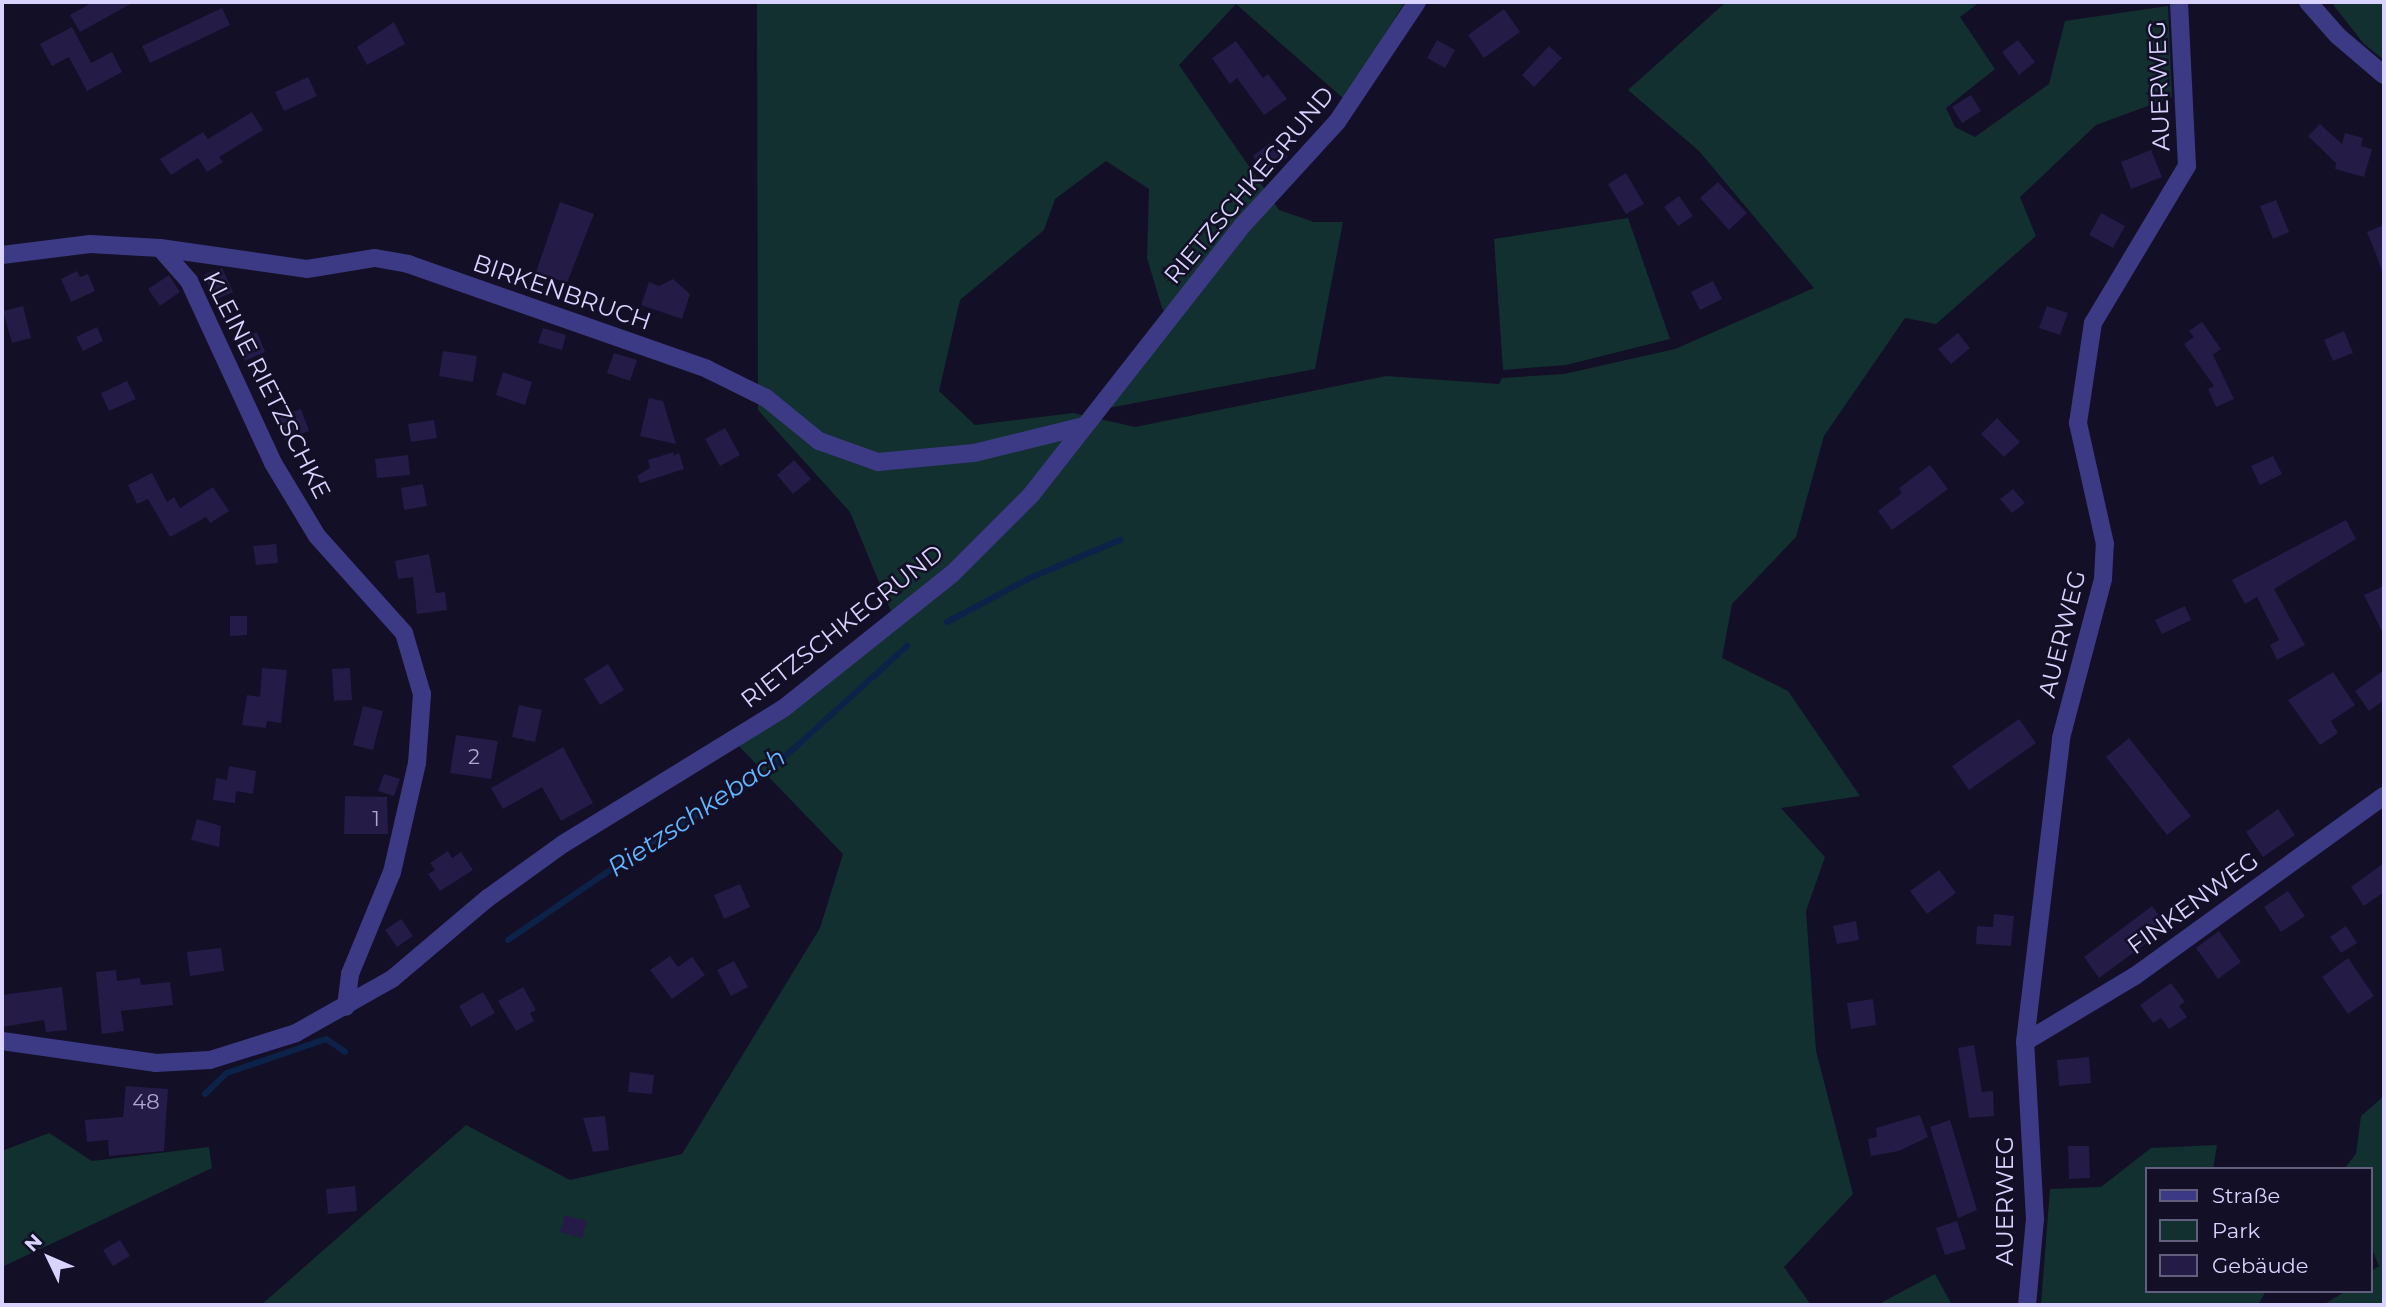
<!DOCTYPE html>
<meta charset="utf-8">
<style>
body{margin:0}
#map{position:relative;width:2386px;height:1307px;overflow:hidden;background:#130f26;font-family:Montserrat,sans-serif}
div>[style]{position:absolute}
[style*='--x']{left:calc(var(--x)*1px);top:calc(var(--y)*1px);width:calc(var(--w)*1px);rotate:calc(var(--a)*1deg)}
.green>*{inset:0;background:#12302f}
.stream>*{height:6px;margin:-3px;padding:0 3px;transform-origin:3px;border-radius:3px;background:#0c2248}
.building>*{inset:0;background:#241b47}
.minor>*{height:18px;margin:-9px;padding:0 9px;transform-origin:9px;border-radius:9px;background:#3d3a85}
span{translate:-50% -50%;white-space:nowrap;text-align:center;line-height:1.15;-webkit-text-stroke:5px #130f26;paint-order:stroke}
.number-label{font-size:21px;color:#aca6d1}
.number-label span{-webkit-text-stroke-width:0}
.street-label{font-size:24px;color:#d9d4ff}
.water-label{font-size:26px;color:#62b6ff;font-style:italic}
.frame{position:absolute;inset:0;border:4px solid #d9d4ff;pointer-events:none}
.legend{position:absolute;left:2145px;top:1167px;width:228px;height:126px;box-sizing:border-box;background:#130f26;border:2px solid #625e7d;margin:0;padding:9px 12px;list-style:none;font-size:21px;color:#d9d4ff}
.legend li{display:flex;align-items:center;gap:14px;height:35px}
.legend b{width:35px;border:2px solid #625e7d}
.north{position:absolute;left:14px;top:1223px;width:70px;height:70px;-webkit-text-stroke:5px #130f26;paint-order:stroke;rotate:314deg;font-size:19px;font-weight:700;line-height:28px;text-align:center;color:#d9d4ff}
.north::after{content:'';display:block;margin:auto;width:24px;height:32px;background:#d9d4ff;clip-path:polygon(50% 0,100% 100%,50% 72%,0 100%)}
</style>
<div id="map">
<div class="green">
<i style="clip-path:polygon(757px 2px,1405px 2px,1344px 99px,1236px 4px,1179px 65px,1279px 210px,1314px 222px,1343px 222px,1315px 369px,1103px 409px,1174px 325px,1162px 308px,1147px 258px,1149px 189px,1106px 161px,1055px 199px,1044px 230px,960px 300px,939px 391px,975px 425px,1073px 413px,1135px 427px,1386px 376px,1499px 384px,1502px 378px,1564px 374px,1675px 349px,1814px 288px,1699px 151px,1628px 90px,1726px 2px,1980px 2px,1960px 17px,1995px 69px,1946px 108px,1955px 127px,1975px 137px,2049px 84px,2065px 21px,2168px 6px,2172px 97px,2096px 125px,2020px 197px,2036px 236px,1936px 324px,1905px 318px,1824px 436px,1796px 537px,1732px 604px,1722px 658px,1788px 691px,1860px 796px,1781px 808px,1825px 857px,1806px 911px,1816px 1051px,1853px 1194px,1784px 1267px,1811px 1305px,261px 1305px,466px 1125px,570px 1180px,682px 1154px,820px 928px,843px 854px,732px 739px,893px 616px,850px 512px,758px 410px)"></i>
<i style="clip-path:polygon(2331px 2px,2384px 2px,2384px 60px,2364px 44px)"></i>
<i style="clip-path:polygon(1628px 218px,1670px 339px,1566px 365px,1503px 370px,1494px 239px)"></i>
<i style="clip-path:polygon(2384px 1096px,2384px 1305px,2323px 1305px,2346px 1291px,2370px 1291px,2370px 1272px,2379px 1266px,2370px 1244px,2370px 1169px,2344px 1169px,2356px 1154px,2361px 1116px)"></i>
<i style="clip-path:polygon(49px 1133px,92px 1161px,209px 1147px,212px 1168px,2px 1267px,2px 1151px)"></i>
<i style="clip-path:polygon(2217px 1145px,2213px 1169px,2146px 1169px,2146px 1291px,2266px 1291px,2258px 1305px,2041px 1305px,2050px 1189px,2101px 1187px,2151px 1148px)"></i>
<i style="clip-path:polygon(1935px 1274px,1952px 1305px,1877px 1305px)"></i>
</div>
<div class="stream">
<i style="--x:947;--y:622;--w:94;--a:-27.9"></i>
<i style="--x:1030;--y:578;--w:98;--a:-22.9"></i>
<i style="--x:508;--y:940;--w:161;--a:-34.4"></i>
<i style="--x:641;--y:849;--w:149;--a:-31.2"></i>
<i style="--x:768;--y:772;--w:188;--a:-42.2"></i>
<i style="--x:205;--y:1094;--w:30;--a:-44"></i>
<i style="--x:227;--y:1073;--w:105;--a:-19"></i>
<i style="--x:326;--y:1039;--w:23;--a:34"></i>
</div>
<div class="building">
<i style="clip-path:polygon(93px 2px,134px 2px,80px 32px,70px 15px)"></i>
<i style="clip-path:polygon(222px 8px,230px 25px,150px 63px,142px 46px)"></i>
<i style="clip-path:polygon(1504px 9px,1520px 32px,1484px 58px,1468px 35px)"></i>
<i style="clip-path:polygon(394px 22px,405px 44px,367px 65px,357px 47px)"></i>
<i style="clip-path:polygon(72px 27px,91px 63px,112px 52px,122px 72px,87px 91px,69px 57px,52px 66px,40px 44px)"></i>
<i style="clip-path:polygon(1437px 40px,1455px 50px,1445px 68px,1427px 58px)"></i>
<i style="clip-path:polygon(2018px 40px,2035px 62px,2019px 75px,2002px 52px)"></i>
<i style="clip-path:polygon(1236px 41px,1263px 78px,1268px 74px,1287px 99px,1264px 115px,1237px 78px,1230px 84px,1212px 58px)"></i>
<i style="clip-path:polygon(1549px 46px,1562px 58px,1534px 87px,1522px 75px)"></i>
<i style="clip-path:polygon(308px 77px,317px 96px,284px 111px,275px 92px)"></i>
<i style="clip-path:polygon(1971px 95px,1981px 111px,1962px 123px,1952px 107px)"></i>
<i style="clip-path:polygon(252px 112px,263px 130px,219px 157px,223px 162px,207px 172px,198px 158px,171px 175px,160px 159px,203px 132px,208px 139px)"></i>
<i style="clip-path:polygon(2320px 124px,2342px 144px,2345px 133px,2363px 138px,2361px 146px,2372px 149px,2364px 177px,2335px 169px,2336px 163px,2308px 136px)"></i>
<i style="clip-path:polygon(1270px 143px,1273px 148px,1279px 144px,1288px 157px,1265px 173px,1253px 156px)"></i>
<i style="clip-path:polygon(2151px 150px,2162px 177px,2131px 189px,2121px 162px)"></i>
<i style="clip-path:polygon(1626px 173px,1644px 204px,1626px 214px,1608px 184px)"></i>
<i style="clip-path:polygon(1718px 182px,1747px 213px,1729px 230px,1700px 198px)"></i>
<i style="clip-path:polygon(1679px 196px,1693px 216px,1678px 226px,1664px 207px)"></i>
<i style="clip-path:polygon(2276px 200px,2289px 232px,2273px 239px,2260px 206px)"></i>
<i style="clip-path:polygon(560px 202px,594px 214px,567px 283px,536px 272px)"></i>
<i style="clip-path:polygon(2101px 213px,2125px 226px,2113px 248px,2089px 235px)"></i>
<i style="clip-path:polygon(2384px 225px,2384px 275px,2367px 232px)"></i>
<i style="clip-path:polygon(222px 268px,233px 292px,215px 300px,204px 275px)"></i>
<i style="clip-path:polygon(77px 271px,80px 277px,88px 274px,95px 291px,71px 302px,61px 279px)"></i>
<i style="clip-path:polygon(169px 275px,180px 292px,160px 306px,148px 289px)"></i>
<i style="clip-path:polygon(673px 279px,690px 294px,682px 319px,641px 305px,649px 282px,659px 286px)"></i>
<i style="clip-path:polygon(1713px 281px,1722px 299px,1700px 310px,1691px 292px)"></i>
<i style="clip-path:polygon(23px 306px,31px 338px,12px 343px,3px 311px)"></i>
<i style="clip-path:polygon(2047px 306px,2068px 313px,2060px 335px,2039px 328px)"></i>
<i style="clip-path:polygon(2202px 322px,2221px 349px,2213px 355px,2234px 399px,2216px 407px,2208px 389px,2214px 386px,2184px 344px,2194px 337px,2189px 331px)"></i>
<i style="clip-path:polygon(97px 327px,103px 341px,83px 351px,76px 337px)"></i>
<i style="clip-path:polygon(543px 328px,566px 335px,562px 350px,538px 343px)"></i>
<i style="clip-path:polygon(2344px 331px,2353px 353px,2333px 361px,2324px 340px)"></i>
<i style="clip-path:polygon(257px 332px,265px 352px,245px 361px,236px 341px)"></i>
<i style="clip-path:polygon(1958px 333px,1970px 348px,1951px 364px,1938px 349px)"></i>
<i style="clip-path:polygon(443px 351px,477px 356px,473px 382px,439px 376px)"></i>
<i style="clip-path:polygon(614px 353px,637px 360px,630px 381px,607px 373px)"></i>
<i style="clip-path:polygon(503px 372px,532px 382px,525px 405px,496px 395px)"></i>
<i style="clip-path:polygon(127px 381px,136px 399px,109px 411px,101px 393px)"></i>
<i style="clip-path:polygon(649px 398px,663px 401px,676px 444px,640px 436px)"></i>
<i style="clip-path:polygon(301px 409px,309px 431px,285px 440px,276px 418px)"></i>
<i style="clip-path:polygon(1997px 418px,2020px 442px,2004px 457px,1981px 434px)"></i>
<i style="clip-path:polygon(434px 420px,437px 438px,411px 442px,408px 424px)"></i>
<i style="clip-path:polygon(725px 428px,740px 455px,720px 466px,705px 439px)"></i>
<i style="clip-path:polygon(674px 452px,673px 456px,679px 453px,684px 469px,640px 483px,637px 476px,650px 468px,648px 460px)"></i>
<i style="clip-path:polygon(408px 455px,410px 475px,377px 478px,375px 459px)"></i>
<i style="clip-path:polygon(2273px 456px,2282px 474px,2260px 485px,2251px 466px)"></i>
<i style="clip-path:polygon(794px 460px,811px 479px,793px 494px,777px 475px)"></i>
<i style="clip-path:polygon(1930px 465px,1948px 489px,1892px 530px,1878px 511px,1902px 493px,1899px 488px)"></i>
<i style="clip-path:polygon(152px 473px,167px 502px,174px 497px,180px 508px,213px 487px,229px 511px,210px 523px,206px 517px,170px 537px,148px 499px,137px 504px,128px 485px)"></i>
<i style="clip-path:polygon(423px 484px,427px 506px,404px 510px,401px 488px)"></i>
<i style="clip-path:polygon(2013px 489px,2025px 503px,2012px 513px,2000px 499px)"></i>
<i style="clip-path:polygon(2346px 520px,2356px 539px,2274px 589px,2305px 645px,2277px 660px,2270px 645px,2279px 640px,2257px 597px,2245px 604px,2232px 580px)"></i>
<i style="clip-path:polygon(276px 544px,278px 563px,256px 565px,253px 546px)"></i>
<i style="clip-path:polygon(429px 554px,436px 593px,445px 592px,447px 610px,417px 614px,413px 577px,398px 579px,395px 561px)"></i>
<i style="clip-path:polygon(2384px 586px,2384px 635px,2364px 595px)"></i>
<i style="clip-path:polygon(2185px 606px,2191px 620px,2162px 634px,2155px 620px)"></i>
<i style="clip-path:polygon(230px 616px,247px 616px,247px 635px,230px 636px)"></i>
<i style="clip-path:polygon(608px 664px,624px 690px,600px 705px,584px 679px)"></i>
<i style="clip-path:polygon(262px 668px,287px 670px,281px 723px,267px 721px,266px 728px,242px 725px,247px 695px,260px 697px)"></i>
<i style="clip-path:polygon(350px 668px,352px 700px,334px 701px,332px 669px)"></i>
<i style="clip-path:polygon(2384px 670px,2384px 700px,2369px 711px,2355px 691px)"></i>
<i style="clip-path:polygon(2333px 672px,2355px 705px,2331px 721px,2338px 733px,2320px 745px,2288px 700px)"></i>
<i style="clip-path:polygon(519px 705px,542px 710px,535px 742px,512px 737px)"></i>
<i style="clip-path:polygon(363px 706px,383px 711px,373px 750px,353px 745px)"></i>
<i style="clip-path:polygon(2019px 719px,2036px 743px,1969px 790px,1952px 766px)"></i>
<i style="clip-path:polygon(456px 735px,498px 741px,491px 779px,450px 773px)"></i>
<i style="clip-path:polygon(2129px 738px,2191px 816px,2167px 835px,2106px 757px)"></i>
<i style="clip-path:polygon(563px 747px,593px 803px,561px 821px,542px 787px,503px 809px,491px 788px)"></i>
<i style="clip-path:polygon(229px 766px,256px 771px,253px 794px,236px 791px,235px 803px,213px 800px,216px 778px,227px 780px)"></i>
<i style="clip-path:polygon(384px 774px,400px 779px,394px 796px,378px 791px)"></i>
<i style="clip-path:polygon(345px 796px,387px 797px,388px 834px,344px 834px)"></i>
<i style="clip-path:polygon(2278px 809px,2295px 835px,2263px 857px,2246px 832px)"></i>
<i style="clip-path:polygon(197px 819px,221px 826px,219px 847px,191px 840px)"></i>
<i style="clip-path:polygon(448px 851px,452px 858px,461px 852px,473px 870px,440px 891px,428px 874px,435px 870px,430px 863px)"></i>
<i style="clip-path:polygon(2384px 863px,2384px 892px,2364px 906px,2351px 887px)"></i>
<i style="clip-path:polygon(1939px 870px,1956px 893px,1927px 914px,1910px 891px)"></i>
<i style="clip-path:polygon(740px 884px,750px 907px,724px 919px,714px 895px)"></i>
<i style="clip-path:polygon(2288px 891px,2305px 916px,2281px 932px,2264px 907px)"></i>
<i style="clip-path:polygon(2152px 906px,2168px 927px,2099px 978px,2084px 957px)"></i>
<i style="clip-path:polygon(1994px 914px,2014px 916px,2011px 946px,1976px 944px,1977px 926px,1993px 927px)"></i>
<i style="clip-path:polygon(401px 919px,413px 936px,397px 947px,385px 930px)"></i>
<i style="clip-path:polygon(1856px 921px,1859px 940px,1837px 944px,1833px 926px)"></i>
<i style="clip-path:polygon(2346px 926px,2357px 943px,2341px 953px,2330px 937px)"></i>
<i style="clip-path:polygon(2219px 931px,2241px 962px,2218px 979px,2196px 948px)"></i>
<i style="clip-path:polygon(221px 948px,224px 971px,190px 976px,187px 952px)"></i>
<i style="clip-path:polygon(670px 956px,678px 967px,692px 957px,705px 975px,672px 999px,650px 970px)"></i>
<i style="clip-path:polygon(2348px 958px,2374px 996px,2348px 1014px,2322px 977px)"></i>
<i style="clip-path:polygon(734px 961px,748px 987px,731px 996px,717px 970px)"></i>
<i style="clip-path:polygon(116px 970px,117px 981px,140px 978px,141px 985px,170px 982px,173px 1005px,121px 1011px,124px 1031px,102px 1034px,96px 972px)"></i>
<i style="clip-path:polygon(2171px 983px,2185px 1002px,2179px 1006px,2187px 1017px,2169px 1029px,2161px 1018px,2153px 1023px,2140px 1005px)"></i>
<i style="clip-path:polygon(62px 987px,67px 1030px,46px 1032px,44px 1020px,2px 1027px,2px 995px)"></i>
<i style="clip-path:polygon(523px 987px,536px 1010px,530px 1013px,534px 1021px,516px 1031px,498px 1001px)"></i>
<i style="clip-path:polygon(483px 992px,495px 1013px,471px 1027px,459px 1006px)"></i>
<i style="clip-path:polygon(1873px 999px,1876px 1025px,1851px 1029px,1847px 1003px)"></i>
<i style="clip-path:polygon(1974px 1045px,1982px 1092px,1993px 1091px,1994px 1116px,1969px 1118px,1958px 1048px)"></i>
<i style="clip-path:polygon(2089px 1057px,2091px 1083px,2059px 1086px,2057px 1060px)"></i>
<i style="clip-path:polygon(630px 1072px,654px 1075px,652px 1094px,628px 1092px)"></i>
<i style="clip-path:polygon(126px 1086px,168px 1089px,164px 1151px,109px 1156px,108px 1140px,87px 1142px,85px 1120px,123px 1117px)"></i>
<i style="clip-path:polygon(1920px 1115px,1928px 1137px,1899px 1151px,1871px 1156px,1868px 1139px,1877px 1137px,1876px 1128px)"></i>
<i style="clip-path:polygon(605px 1116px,609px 1150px,593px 1152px,583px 1118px)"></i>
<i style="clip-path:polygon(1950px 1120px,1977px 1210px,1958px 1218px,1930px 1127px)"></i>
<i style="clip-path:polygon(2068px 1146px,2089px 1146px,2090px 1178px,2069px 1179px)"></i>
<i style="clip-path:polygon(355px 1186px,357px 1211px,328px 1214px,326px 1189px)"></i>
<i style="clip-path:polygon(565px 1215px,587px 1221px,582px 1238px,560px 1232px)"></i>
<i style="clip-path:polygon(1957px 1221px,1966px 1249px,1945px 1255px,1936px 1228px)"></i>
<i style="clip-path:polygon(120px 1240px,130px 1256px,113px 1266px,103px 1250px)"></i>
</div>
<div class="minor">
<i style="--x:2308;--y:2;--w:45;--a:48.6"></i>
<i style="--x:2338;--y:36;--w:60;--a:40.3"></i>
<i style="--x:160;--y:248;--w:44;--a:48.7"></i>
<i style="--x:189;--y:281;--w:200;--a:65.2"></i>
<i style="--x:273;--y:463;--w:85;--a:58.9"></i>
<i style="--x:317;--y:536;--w:130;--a:48.1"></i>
<i style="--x:404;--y:633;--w:64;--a:73.6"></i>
<i style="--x:422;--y:694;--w:69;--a:94.1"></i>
<i style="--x:417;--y:763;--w:112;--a:102.9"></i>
<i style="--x:392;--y:872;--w:110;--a:112.4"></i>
<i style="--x:350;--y:974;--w:33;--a:97"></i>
<i style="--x:2;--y:255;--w:89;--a:-7.1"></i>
<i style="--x:90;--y:244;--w:70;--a:3.3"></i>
<i style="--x:160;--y:248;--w:148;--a:8.1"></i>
<i style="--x:307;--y:269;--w:69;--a:-9.2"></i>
<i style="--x:375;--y:258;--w:34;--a:10"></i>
<i style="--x:408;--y:264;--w:317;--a:19.3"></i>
<i style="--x:707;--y:369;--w:66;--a:26.2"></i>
<i style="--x:766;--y:398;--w:68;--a:39.1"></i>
<i style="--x:819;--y:441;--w:63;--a:19.6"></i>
<i style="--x:878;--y:462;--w:96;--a:-5.4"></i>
<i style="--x:974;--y:453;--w:109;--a:-13.8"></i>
<i style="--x:2;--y:1041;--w:156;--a:8.1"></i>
<i style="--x:156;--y:1063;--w:54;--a:-3.2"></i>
<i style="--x:210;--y:1060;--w:90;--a:-17.4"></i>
<i style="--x:296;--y:1033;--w:110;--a:-29.4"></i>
<i style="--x:392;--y:979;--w:126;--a:-40.2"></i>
<i style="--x:488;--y:898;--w:92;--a:-35.8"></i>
<i style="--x:563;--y:844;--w:259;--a:-31.6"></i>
<i style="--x:784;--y:708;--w:215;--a:-38.6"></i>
<i style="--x:952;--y:574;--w:112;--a:-45"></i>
<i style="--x:1031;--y:495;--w:340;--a:-51.9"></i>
<i style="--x:1241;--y:227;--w:142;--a:-47.6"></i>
<i style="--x:1337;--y:122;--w:144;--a:-56.3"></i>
<i style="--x:2025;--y:1042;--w:128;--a:-31"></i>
<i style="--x:2135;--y:976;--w:307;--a:-35.9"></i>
<i style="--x:2027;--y:1305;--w:86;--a:-84.7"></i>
<i style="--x:2035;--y:1219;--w:177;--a:-93.2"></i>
<i style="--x:2025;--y:1042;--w:306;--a:-83.2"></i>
<i style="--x:2061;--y:738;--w:164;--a:-75.2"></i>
<i style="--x:2103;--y:579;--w:35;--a:-87"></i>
<i style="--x:2105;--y:544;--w:124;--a:-102.6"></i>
<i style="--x:2078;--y:423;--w:101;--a:-81.5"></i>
<i style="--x:2093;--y:323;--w:183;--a:-59.1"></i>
<i style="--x:2187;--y:166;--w:164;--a:-92.8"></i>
</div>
<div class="number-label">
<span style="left:474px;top:757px">2</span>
<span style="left:376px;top:819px">1</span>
<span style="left:146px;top:1102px">48</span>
</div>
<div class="street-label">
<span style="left:2159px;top:86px;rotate:-92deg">AUERWEG</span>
<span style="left:1249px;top:185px;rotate:-50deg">RIETZSCHKEGRUND</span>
<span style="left:562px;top:292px;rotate:19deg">BIRKENBRUCH</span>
<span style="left:267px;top:385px;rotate:63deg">KLEINE RIETZSCHKE</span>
<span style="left:842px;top:626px;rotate:-38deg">RIETZSCHKEGRUND</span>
<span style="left:2062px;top:634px;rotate:-76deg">AUERWEG</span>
<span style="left:2193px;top:903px;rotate:-36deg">FINKENWEG</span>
<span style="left:2005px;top:1201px;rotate:-90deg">AUERWEG</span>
</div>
<div class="water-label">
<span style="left:697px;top:813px;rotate:-34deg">Rietzschkebach</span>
</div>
<div class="frame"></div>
<ul class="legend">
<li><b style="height:9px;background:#3d3a85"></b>Straße</li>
<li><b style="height:19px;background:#12302f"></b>Park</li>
<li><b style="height:19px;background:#241b47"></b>Gebäude</li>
</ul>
<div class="north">N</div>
</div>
